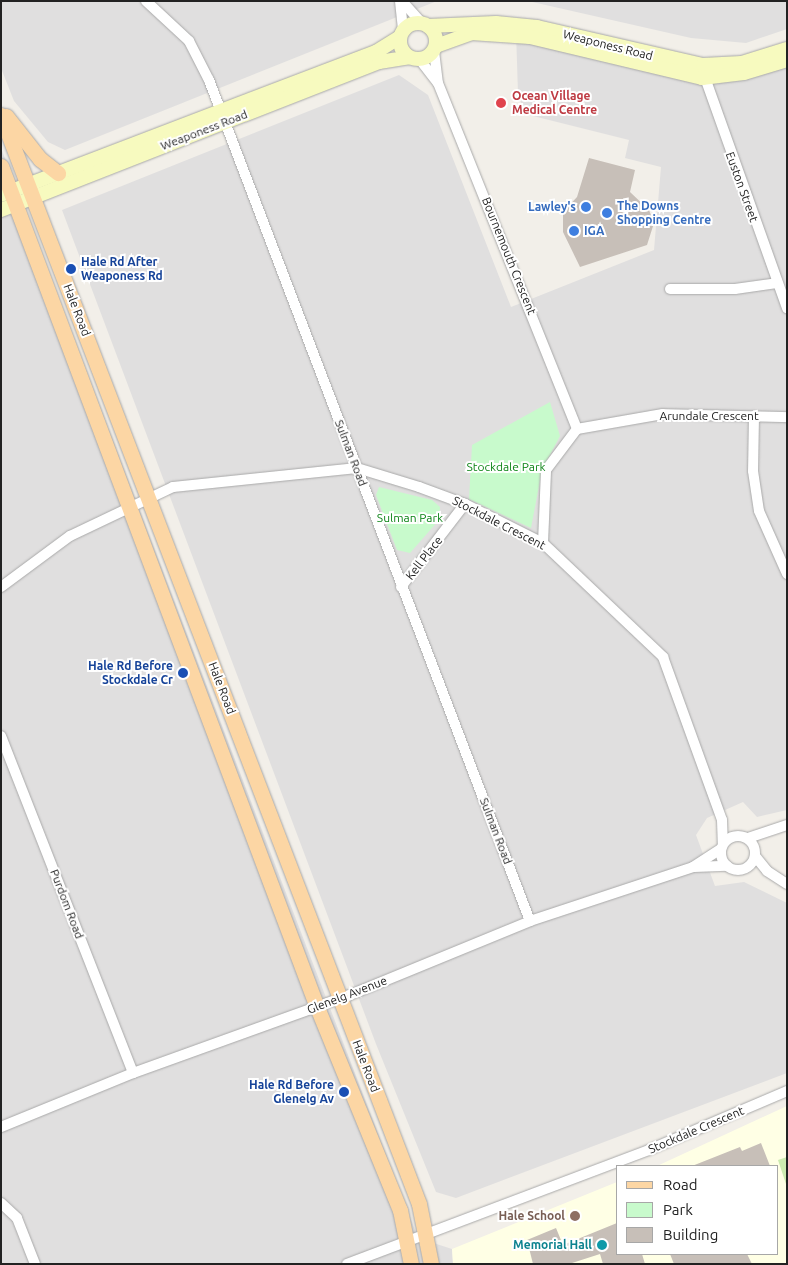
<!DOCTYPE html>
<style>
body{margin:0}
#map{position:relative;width:788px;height:1265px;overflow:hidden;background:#f2efe9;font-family:Ubuntu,sans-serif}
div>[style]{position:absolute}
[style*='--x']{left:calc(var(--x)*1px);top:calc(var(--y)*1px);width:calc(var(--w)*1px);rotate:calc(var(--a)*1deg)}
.residential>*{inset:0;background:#e0dfdf}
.education>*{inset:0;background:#ffffe5}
.grass>*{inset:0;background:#cdebb0}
.park>*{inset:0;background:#c8facc}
.building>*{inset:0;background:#c7bfb8}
.roads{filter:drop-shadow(0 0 1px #a9a9a9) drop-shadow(0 0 1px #a9a9a9)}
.street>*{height:10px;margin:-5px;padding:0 5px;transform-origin:5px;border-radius:5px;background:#fff}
.street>.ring{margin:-5px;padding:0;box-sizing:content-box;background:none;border:10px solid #fff;border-radius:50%}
.secondary>*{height:14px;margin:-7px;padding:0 7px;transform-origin:7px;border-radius:7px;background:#f7fabf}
.secondary>.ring{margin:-7px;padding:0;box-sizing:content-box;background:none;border:14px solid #f7fabf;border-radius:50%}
.primary>*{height:15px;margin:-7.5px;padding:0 7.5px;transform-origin:7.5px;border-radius:7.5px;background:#fcd6a4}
.dots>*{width:14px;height:14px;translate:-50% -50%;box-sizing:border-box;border:2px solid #fff;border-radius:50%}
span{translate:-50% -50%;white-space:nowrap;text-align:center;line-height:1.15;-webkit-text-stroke:4px #fff;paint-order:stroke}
.street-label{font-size:12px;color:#222}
.health-label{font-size:12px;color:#be3a42;font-weight:700}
.left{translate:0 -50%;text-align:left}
.shop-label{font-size:12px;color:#366cbe;font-weight:700}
.right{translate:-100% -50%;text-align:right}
.transit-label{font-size:12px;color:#164399;font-weight:700}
.park-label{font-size:12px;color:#0c8416}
.education-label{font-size:12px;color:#785e54;font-weight:700}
.culture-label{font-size:12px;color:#0d838f;font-weight:700}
.frame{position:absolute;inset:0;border:2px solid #222;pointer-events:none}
.legend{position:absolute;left:616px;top:1165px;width:162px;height:90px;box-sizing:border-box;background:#fff;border:1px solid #a7a7a7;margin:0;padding:6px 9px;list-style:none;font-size:15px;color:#222}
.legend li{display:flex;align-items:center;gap:10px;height:25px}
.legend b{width:25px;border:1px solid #a7a7a7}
</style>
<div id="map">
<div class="residential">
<i style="clip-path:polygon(1px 1px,437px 1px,65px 150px,48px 142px,14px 101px,1px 68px)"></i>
<i style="clip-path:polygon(528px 1px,787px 1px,787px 29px,746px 43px,691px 38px)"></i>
<i style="clip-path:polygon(516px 31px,690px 80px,787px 61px,787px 810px,757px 817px,743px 802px,707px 818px,696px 835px,715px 886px,744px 882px,787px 903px,787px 1073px,456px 1198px,436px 1192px,376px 1044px,62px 210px,399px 75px,428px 95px,511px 307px,654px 250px,661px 167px,625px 158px,629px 140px,525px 114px,518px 94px)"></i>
<i style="clip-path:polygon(1px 148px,418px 1238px,452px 1249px,453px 1264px,1px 1264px)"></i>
</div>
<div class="education">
<i style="clip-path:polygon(787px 1106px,787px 1264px,453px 1264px,452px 1249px,617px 1182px,617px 1254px,777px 1254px,777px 1166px,657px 1166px)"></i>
</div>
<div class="grass">
<i style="clip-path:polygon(787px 1157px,787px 1184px,786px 1184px,778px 1160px)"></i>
</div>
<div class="park">
<i style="clip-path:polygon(550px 402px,560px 436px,542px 470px,531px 528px,469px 499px,472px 445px)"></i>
<i style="clip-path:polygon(379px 487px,432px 500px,440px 507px,439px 520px,410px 553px,397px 550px,376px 495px)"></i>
</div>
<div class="building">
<i style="clip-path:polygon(589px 158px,635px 170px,630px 192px,649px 210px,654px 223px,647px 245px,580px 267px,563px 232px,563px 212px,577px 197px)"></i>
<i style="clip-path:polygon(761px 1143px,770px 1166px,692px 1166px,740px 1147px,742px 1151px)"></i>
<i style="clip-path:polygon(617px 1223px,617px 1254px,642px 1254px,645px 1264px,603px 1264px,600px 1254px,572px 1263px,533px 1264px,527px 1240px,556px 1228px,563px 1245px)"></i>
<i style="clip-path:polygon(670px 1254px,747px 1254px,752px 1264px,674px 1264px)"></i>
</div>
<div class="roads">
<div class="street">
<i style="--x:146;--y:1;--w:59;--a:42.9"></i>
<i style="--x:189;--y:41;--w:44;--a:62.9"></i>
<i style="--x:209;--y:80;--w:900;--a:69.11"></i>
<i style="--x:400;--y:1;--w:30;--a:84"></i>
<i style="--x:402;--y:1;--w:30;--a:48"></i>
<i style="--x:434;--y:51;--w:32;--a:83"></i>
<i style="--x:438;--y:83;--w:373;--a:68.1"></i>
<i style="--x:420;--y:60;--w:28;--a:52"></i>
<i style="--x:703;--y:72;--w:251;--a:70.4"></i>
<i style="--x:670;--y:289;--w:65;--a:0"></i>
<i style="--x:735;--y:289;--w:42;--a:-8.1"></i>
<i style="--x:754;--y:416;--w:55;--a:91"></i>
<i style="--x:753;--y:471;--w:40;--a:81.5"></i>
<i style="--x:759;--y:511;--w:69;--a:66"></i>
<i style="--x:543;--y:543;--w:73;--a:-87.6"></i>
<i style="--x:546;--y:470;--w:51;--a:-52.9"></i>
<i style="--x:577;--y:429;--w:87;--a:-9.9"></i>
<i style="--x:663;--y:414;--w:124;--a:1.4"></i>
<i style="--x:1;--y:587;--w:86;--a:-36.5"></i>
<i style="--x:70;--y:536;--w:114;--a:-25.4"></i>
<i style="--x:173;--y:487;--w:185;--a:-5.9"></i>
<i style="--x:357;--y:468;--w:65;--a:17"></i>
<i style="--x:419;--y:487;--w:49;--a:20.3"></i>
<i style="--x:465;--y:504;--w:87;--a:26.6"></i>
<i style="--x:543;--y:543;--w:166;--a:43.5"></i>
<i style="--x:663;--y:657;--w:173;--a:70.1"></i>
<i style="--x:722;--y:820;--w:24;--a:88"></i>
<i style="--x:401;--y:587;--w:105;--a:-52.4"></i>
<i style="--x:1;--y:736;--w:362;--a:68.6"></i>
<i class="ring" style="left:721px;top:836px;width:24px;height:24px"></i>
<i style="--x:748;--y:838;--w:41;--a:-18.4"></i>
<i style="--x:755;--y:856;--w:19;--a:51"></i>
<i style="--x:767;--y:871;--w:24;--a:33"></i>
<i style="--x:694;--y:867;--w:33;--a:-2"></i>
<i style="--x:1;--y:1127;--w:143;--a:-22.2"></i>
<i style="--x:133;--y:1073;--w:231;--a:-19.8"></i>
<i style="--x:350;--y:995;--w:195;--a:-22.3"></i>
<i style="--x:530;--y:921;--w:172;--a:-18.3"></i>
<i style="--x:693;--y:867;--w:33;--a:-33"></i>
<i style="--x:1;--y:1203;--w:22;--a:43"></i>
<i style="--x:17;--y:1218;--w:49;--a:68.6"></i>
<i style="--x:347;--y:1264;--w:323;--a:-20.7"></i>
<i style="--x:649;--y:1150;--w:150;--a:-23.1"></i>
</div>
<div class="secondary">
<i class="ring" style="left:400px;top:23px;width:22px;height:22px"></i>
<i style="--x:428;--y:26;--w:68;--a:-2.5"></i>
<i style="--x:496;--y:23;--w:41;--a:5.6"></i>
<i style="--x:537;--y:27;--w:170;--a:12.9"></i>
<i style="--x:703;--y:65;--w:39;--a:-3"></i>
<i style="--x:742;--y:63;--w:47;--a:-17.3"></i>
<i style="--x:436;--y:46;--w:37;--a:-20"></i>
<i style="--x:471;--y:33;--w:59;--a:3.9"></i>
<i style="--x:530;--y:37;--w:177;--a:13.4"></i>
<i style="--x:702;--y:78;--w:42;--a:-6.8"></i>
<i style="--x:744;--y:73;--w:45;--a:-16.8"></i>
<i style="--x:1;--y:195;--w:401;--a:-20.9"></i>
<i style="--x:376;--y:52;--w:28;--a:-32"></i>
<i style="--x:1;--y:210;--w:406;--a:-21.4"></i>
<i style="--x:379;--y:62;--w:30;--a:-9"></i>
</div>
<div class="primary">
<i style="--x:1;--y:115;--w:1166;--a:69"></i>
<i style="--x:419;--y:1204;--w:61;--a:78.7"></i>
<i style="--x:6;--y:116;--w:55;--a:51.7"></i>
<i style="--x:40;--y:159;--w:23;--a:38"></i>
<i style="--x:1;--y:166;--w:898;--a:69.41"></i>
<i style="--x:317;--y:1007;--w:219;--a:67.8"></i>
<i style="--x:400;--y:1210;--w:55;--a:78.5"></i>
</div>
</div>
<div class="dots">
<i style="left:501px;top:103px;background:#e0444e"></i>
<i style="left:586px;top:207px;background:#3f7fe0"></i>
<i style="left:607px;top:213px;background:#3f7fe0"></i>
<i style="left:574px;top:231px;background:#3f7fe0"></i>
<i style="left:71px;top:269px;background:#1a4fb4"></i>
<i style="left:183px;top:673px;background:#1a4fb4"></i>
<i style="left:344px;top:1092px;background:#1a4fb4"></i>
<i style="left:575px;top:1216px;background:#8d6e63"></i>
<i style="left:602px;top:1245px;background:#0f9aa8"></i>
</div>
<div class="street-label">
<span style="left:608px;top:45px;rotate:14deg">Weaponess Road</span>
<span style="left:204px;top:130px;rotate:-21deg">Weaponess Road</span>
<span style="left:742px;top:187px;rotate:70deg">Euston Street</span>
<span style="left:509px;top:256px;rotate:68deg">Bournemouth Crescent</span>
<span style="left:77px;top:310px;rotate:69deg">Hale Road</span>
<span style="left:709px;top:416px">Arundale Crescent</span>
<span style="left:351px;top:453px;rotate:69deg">Sulman Road</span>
<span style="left:499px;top:523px;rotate:27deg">Stockdale Crescent</span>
<span style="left:424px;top:558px;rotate:-52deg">Kell Place</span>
<span style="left:222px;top:688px;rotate:69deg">Hale Road</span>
<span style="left:496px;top:831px;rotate:69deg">Sulman Road</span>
<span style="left:67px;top:904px;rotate:69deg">Purdom Road</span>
<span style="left:347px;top:995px;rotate:-21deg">Glenelg Avenue</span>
<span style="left:366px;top:1066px;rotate:69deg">Hale Road</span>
<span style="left:696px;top:1130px;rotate:-23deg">Stockdale Crescent</span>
</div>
<div class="health-label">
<span class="left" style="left:512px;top:103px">Ocean Village<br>Medical Centre</span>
</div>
<div class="shop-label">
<span class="left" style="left:617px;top:213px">The Downs<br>Shopping Centre</span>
<span class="right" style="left:576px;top:207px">Lawley's</span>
<span class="left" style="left:584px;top:231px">IGA</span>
</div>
<div class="transit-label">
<span class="left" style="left:81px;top:269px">Hale Rd After<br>Weaponess Rd</span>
<span class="right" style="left:173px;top:673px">Hale Rd Before<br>Stockdale Cr</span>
<span class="right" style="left:334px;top:1092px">Hale Rd Before<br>Glenelg Av</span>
</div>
<div class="park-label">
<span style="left:506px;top:467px">Stockdale Park</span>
<span style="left:410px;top:518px">Sulman Park</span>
</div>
<div class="education-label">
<span class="right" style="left:565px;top:1216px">Hale School</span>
</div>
<div class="culture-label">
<span class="right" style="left:592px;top:1245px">Memorial Hall</span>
</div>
<div class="frame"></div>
<ul class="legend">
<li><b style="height:6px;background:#fcd6a4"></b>Road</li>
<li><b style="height:14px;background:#c8facc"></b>Park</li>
<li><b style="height:14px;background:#c7bfb8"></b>Building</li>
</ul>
</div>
